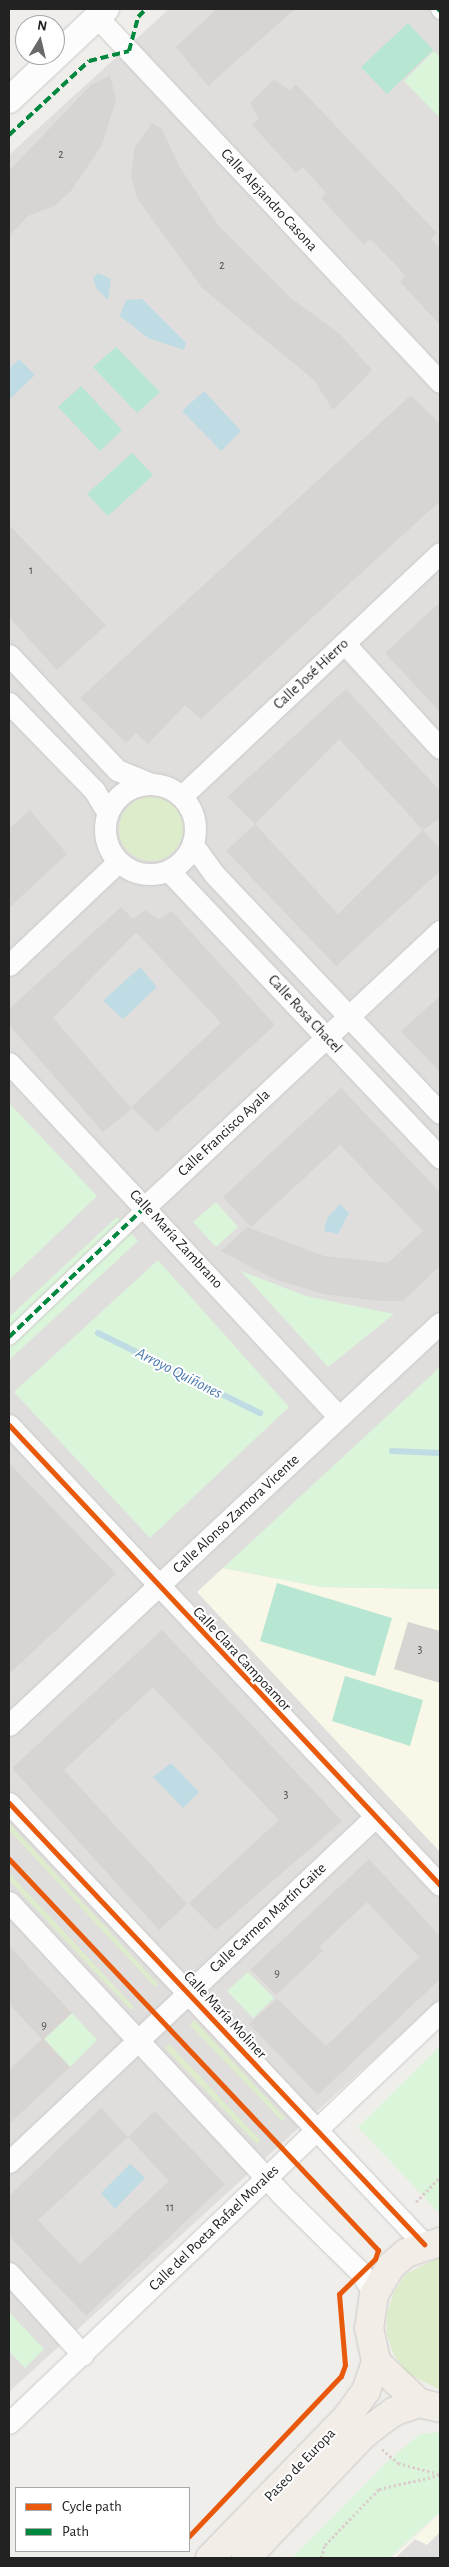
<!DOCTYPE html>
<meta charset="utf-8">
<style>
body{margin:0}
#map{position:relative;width:449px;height:2567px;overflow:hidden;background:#f0eeeb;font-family:"Alegreya Sans",sans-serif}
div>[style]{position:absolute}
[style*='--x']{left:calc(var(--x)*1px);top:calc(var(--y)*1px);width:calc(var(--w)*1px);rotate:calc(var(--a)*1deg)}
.residential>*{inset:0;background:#dfdedc}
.education>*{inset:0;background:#f8f7e8}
.grass>*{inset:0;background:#ddeccb}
.round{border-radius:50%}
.park>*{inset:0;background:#daf5da}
.pitch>*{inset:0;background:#b7e6d2}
.parking>*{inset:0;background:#e0dfde}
.water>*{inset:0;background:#bfdbe3}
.stream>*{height:6px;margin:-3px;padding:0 3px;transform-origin:3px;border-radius:3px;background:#bfdbe3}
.building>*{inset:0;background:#d7d4d2}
.path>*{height:3px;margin-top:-1.5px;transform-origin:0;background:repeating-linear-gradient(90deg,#dccecd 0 2.5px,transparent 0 5px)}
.roads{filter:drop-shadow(0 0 1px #c9c8c7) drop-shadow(0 0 1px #c9c8c7)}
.pedestrian>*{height:15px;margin:-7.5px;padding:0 7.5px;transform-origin:7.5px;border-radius:7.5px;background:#fdfcfc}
.minor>*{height:21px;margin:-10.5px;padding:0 10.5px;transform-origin:10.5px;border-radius:10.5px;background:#fdfcfc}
.minor>.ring{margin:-10.5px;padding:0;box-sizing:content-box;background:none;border:21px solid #fdfcfc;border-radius:50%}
.tertiary>*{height:26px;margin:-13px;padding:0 13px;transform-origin:13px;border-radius:13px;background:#fdfcfc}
.primary>*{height:28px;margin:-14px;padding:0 14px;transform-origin:14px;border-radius:14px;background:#f3ede7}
.quiet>*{height:4px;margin-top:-2px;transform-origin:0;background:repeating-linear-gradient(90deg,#00873e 0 8px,transparent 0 12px)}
.cycleway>*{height:5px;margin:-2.5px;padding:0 2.5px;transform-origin:2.5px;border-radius:2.5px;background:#e8590c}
span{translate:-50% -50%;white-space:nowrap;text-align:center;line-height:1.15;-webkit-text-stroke:4px #fff;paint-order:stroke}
.number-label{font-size:12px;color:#4f4e4e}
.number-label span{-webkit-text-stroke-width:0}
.street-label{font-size:15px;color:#222}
.water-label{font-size:16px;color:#4a7aab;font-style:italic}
.frame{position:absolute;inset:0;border:10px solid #222;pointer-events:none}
.legend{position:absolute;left:15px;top:2487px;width:175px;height:65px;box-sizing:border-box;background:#fff;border:1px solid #a7a7a7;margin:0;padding:6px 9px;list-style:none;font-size:15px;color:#222}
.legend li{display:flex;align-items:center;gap:10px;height:25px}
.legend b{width:25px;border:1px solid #a7a7a7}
.north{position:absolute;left:15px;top:15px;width:50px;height:50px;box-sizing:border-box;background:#fff;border:1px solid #a7a7a7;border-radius:50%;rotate:9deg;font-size:14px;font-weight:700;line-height:20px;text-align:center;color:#222}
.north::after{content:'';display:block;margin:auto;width:18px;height:22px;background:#6a6968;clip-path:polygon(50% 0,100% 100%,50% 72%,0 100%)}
</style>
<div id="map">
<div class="residential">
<i style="clip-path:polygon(169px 9px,440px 9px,440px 1999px,9px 2392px,9px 155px)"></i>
</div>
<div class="education">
<i style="clip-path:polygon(223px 1568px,322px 1587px,440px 1589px,440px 1852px,197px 1592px)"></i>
<i style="clip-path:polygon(440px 2514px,440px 2558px,392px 2558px)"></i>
</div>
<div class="grass">
<i class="round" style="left:119px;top:797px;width:64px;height:64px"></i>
<i style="clip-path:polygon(9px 1823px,158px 1984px,155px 1987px,9px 1830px)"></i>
<i style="clip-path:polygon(9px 1873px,134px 2007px,131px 2010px,9px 1880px)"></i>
<i style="clip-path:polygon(194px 2020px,285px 2118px,282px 2121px,190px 2025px)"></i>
<i style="clip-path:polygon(169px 2044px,261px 2141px,257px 2144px,165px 2048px)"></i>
<i style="clip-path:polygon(440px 2257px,440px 2390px,407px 2373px,394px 2355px,387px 2335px,387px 2313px,394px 2292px,406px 2274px)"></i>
</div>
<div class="park">
<i style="clip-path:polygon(434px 51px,440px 57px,440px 118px,404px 81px)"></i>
<i style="clip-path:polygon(9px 1103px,97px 1196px,9px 1280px)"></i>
<i style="clip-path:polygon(216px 1202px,238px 1227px,216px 1247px,193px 1222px)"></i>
<i style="clip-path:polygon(117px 1217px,138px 1241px,9px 1360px,9px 1317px)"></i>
<i style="clip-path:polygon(158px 1260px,289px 1407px,150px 1538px,14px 1392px)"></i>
<i style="clip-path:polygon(241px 1271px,306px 1296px,394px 1314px,328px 1367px)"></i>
<i style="clip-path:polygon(440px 1367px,440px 1589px,322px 1587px,223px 1568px)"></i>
<i style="clip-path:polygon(248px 1972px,274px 1998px,253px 2018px,227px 1991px)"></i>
<i style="clip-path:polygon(72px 2013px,97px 2040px,70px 2067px,44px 2039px)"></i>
<i style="clip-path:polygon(440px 2046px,440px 2209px,438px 2212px,358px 2127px)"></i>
<i style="clip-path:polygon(9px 2312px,44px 2349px,25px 2368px,9px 2351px)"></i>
<i style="clip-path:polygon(440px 2432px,440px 2512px,389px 2558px,292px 2558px,387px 2462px,420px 2434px)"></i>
</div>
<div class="pitch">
<i style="clip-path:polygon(408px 23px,433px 50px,387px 94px,361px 67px)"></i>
<i style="clip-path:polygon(116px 347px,160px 392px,137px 413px,93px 367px)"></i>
<i style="clip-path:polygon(81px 386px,122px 430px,100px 451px,58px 407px)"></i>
<i style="clip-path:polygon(132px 453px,153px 475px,108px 516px,87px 494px)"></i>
<i style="clip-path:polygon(277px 1583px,392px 1618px,375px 1676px,260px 1641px)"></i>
<i style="clip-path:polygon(345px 1676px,423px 1700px,410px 1746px,332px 1721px)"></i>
</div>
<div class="parking">
<i style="clip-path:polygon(440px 2532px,440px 2558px,395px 2558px,415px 2539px,427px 2545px)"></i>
</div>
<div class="water">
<i style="clip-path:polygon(98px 273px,111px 279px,108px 300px,96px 288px,93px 279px)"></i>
<i style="clip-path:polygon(142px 299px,186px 343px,184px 350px,148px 338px,120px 316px,126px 300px)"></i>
<i style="clip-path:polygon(19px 359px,35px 375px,9px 400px,9px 369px)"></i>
<i style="clip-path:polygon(204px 391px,241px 431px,221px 451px,182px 411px)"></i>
<i style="clip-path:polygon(140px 967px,157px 987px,123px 1019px,103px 1001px)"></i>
<i style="clip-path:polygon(340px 1204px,349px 1213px,338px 1234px,324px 1231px,327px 1218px)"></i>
<i style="clip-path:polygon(171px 1763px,199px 1792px,183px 1808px,153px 1777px)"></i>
<i style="clip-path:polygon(130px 2164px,145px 2178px,115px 2209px,101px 2193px)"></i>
</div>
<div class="stream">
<i style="--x:98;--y:1333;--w:181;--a:26.3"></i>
<i style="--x:392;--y:1451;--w:48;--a:2.4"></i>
</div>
<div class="building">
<i style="clip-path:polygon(217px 9px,295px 9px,208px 86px,176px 47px)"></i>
<i style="clip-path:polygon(110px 75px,116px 100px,102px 145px,71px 191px,54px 206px,28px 216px,9px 236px,9px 171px,91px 85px)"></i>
<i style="clip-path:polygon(274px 80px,290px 90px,296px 84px,437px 233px,431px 239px,440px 248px,440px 325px,400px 282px,405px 277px,399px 268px,370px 239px,364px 245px,321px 198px,326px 193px,303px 167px,296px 173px,252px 125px,259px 119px,250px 103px)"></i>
<i style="clip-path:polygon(152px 123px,162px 129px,179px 166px,218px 225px,292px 299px,340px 334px,372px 370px,333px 410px,314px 380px,202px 288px,137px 198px,131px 176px,135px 147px)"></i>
<i style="clip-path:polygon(411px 395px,440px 424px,440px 501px,201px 719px,185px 705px,148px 744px,136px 733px,126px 743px,80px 698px)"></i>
<i style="clip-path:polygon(9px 525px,106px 625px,57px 670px,9px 617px)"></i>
<i style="clip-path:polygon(440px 602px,440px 712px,385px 653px)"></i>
<i style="clip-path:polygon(346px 689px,440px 791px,440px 818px,423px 830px,339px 739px,255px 824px,227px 797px)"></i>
<i style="clip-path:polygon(30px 810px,67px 854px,9px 908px,9px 829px)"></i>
<i style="clip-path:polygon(255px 824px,338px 914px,423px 830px,440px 849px,440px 871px,336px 966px,226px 851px)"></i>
<i style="clip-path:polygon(121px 907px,133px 919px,145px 910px,159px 919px,172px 911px,275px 1025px,157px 1132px,131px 1107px,221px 1023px,136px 932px,53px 1018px,132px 1109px,103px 1132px,9px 1025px,9px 1009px)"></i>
<i style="clip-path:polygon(440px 996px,440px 1072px,401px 1031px)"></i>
<i style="clip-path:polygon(341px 1088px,440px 1192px,440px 1266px,403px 1301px,378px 1301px,324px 1294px,274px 1279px,221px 1251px,247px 1227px,324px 1256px,388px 1263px,423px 1231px,340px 1145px,251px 1227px,223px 1197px)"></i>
<i style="clip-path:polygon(9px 1463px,116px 1574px,9px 1674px)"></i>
<i style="clip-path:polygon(408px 1622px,440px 1631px,440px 1683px,394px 1669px)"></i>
<i style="clip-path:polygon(162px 1630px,342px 1821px,216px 1930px,189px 1903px,279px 1820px,153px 1687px,64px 1770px,187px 1904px,159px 1930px,12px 1768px)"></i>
<i style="clip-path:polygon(369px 1859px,440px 1936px,440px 1979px,318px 2095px,249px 2024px,277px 1999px,326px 2046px,419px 1957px,367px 1902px,319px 1947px,323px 1951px,276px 1995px,251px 1969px)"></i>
<i style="clip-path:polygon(9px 1946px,72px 2013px,44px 2039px,70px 2067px,9px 2124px,9px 2070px,42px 2039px,9px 2004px)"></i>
<i style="clip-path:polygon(evenodd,101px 2108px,128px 2137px,155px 2111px,225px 2184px,86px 2316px,9px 2236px,9px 2196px,101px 2108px,128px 2137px,169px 2181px,80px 2264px,38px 2220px,128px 2137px)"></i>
</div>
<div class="path">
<i style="--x:416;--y:2202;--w:35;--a:-46"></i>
<i style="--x:382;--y:2449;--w:21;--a:41"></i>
<i style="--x:398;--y:2463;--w:42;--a:15"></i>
<i style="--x:321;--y:2558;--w:14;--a:-73"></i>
<i style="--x:325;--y:2545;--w:78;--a:-46"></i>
<i style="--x:379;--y:2489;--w:63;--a:-12.9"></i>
</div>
<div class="roads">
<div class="pedestrian">
<i style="--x:438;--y:9;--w:3;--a:45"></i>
<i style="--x:9;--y:1337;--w:190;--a:-43.7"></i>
</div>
<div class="minor">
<i style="--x:97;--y:17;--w:501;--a:46.78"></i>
<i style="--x:344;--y:643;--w:142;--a:47.6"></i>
<i style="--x:9;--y:655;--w:158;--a:46.8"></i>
<i style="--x:117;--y:770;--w:35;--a:22"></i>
<i style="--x:9;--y:703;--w:122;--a:45.7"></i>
<i style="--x:94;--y:790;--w:26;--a:59"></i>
<i class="ring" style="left:105px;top:784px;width:69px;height:69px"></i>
<i style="--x:182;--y:796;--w:354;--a:-43.3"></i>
<i style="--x:193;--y:845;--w:36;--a:54"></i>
<i style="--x:214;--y:874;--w:329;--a:46.6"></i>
<i style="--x:169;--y:871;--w:395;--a:46.6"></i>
<i style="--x:9;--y:965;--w:150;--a:-43.4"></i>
<i style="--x:9;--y:1063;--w:484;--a:47"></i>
<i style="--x:146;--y:1206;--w:403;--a:-43.1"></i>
<i style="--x:9;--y:1425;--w:630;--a:46.86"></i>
<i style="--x:9;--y:1725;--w:589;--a:-43.01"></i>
<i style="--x:9;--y:1803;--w:606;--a:46.74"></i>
<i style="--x:9;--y:1902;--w:398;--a:47"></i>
<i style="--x:280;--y:2193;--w:114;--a:44.6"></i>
<i style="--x:361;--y:2273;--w:25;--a:58"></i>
<i style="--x:9;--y:2162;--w:503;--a:-43.31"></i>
<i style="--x:9;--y:2273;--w:110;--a:47.9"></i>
<i style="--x:9;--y:2423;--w:596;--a:-43.64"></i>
</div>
<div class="tertiary">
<i style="--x:9;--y:100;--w:133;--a:-43.2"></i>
</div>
<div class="primary">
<i style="--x:440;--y:2242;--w:36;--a:162"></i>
<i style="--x:406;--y:2253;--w:20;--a:139"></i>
<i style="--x:391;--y:2266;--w:33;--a:121"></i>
<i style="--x:374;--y:2294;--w:34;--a:98"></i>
<i style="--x:369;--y:2328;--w:35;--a:78"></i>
<i style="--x:376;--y:2362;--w:59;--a:43.6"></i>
<i style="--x:419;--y:2403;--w:22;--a:13"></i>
<i style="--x:210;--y:2558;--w:197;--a:-45.8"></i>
<i style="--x:347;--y:2417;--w:32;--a:-54"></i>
<i style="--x:366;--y:2391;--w:31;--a:-71"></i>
<i style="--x:246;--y:2558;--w:171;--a:-46.4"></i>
<i style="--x:364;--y:2434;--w:36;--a:-37"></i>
<i style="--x:393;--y:2412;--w:28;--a:-19"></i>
</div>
</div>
<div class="quiet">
<i style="--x:438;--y:9;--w:3;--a:45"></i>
<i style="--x:9;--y:135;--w:109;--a:-42.8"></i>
<i style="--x:89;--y:61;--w:41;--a:-14"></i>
<i style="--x:129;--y:51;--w:35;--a:-75"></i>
<i style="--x:138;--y:17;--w:11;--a:-45"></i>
<i style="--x:9;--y:1337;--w:190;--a:-43.7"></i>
</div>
<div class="cycleway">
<i style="--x:9;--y:1425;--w:630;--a:46.86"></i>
<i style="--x:9;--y:1803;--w:606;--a:46.74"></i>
<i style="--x:9;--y:1859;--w:538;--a:46.66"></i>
<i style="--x:378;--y:2250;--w:9;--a:108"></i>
<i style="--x:375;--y:2259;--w:50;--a:135.8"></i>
<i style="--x:339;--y:2294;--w:71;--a:85.2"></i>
<i style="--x:345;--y:2365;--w:12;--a:110"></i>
<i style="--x:341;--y:2376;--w:221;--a:133.5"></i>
</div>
<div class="number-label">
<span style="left:61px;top:155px">2</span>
<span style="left:222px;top:266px">2</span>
<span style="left:31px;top:571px">1</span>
<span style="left:420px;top:1650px">3</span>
<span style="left:286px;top:1795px">3</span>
<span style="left:277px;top:1974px">9</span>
<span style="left:44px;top:2026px">9</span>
<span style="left:170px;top:2208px">11</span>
</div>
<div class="street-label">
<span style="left:269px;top:200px;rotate:47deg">Calle Alejandro Casona</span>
<span style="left:311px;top:674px;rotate:-43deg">Calle José Hierro</span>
<span style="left:305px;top:1014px;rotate:47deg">Calle Rosa Chacel</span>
<span style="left:224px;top:1133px;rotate:-43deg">Calle Francisco Ayala</span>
<span style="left:176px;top:1239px;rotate:47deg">Calle María Zambrano</span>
<span style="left:236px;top:1514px;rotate:-43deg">Calle Alonso Zamora Vicente</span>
<span style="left:242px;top:1659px;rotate:47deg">Calle Clara Campoamor</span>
<span style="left:268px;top:1918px;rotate:-43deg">Calle Carmen Martín Gaite</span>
<span style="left:225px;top:2015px;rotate:47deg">Calle María Moliner</span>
<span style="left:214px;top:2228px;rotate:-44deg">Calle del Poeta Rafael Morales</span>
<span style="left:300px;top:2465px;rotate:-46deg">Paseo de Europa</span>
</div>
<div class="water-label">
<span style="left:179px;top:1373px;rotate:27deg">Arroyo Quiñones</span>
</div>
<div class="frame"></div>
<ul class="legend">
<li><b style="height:6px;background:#e8590c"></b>Cycle path</li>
<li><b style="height:6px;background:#00873e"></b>Path</li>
</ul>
<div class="north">N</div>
</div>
